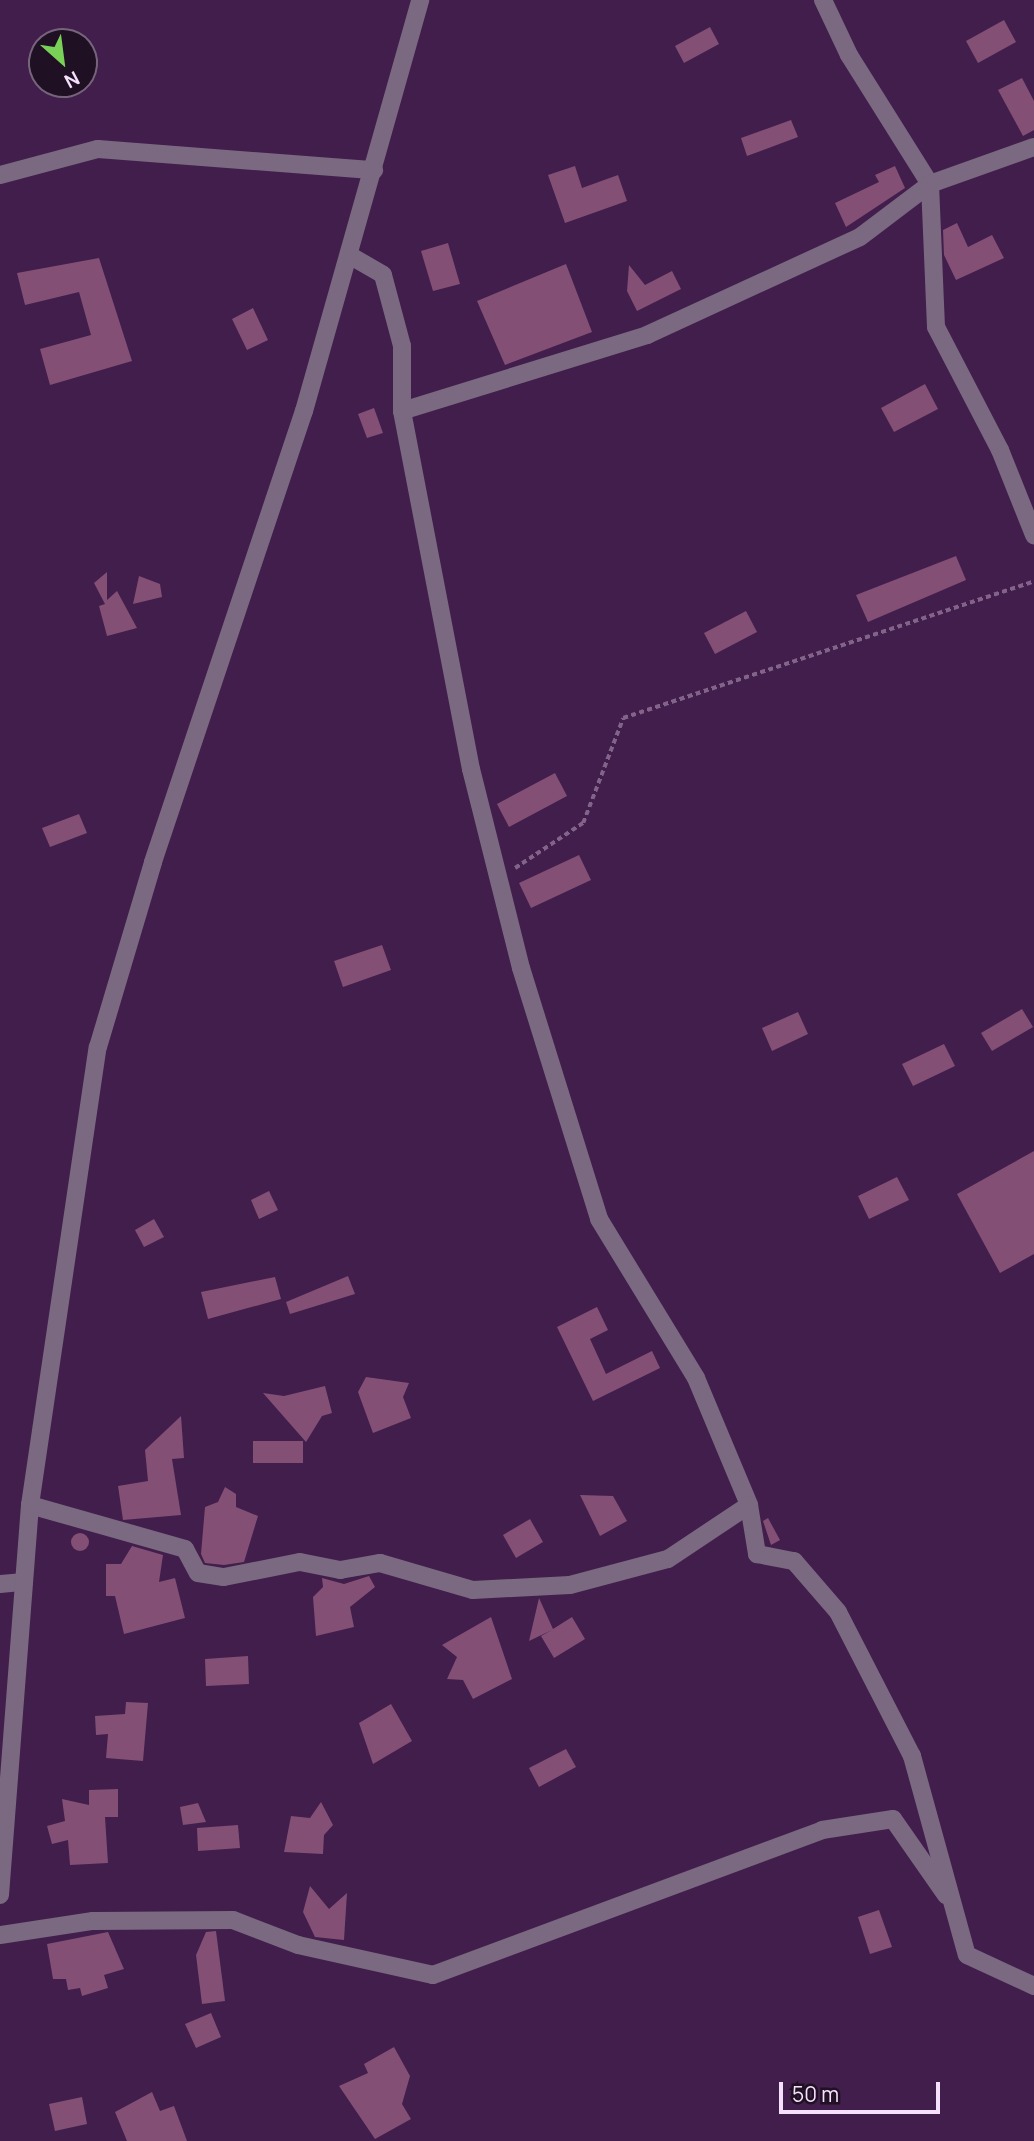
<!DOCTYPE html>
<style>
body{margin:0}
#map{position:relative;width:1034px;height:2141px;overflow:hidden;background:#411e4c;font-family:Manrope,sans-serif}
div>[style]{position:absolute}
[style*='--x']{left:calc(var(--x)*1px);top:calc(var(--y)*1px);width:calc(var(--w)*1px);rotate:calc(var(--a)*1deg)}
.building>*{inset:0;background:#834f75}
.round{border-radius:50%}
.path>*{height:3.5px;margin-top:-1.75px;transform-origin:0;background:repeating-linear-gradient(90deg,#82648b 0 5px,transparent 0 8.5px)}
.minor>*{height:18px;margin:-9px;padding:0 9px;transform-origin:9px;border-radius:9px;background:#7a6980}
span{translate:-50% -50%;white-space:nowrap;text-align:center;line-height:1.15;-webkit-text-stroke:6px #201024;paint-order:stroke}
.north{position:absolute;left:28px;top:28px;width:70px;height:70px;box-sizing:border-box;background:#201024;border:2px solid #76647b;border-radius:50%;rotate:152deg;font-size:19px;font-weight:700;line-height:28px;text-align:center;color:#f6e1fd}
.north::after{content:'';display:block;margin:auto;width:24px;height:32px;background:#79d157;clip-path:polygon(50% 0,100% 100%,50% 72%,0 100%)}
.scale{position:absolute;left:779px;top:2082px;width:161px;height:32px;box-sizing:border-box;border:4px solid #f6e1fd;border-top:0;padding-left:9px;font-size:21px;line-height:24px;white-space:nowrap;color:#f6e1fd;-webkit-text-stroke:5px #201024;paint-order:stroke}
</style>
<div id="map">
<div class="building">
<i style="clip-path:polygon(1004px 20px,1016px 42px,978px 63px,966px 41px)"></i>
<i style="clip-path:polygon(710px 27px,719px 44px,684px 63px,675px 46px)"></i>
<i style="clip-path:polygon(1022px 78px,1034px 101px,1034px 130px,1023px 136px,998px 90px)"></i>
<i style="clip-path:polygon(791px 120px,798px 137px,747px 156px,741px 138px)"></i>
<i style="clip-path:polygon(575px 166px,582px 188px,618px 175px,627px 201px,565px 223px,548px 175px)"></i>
<i style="clip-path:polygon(895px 166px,905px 188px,846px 227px,835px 203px,879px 182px,875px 175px)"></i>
<i style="clip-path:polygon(957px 223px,968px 247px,992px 235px,1004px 258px,956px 280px,944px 255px,943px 230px)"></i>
<i style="clip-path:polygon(448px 243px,460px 284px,433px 291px,421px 251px)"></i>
<i style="clip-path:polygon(99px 258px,132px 361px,50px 385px,40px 349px,91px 335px,79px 292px,25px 305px,17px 273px)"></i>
<i style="clip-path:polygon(566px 264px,592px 332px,505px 365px,477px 301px)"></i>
<i style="clip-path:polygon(629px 265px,645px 285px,672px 271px,681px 289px,637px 311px,627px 291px)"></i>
<i style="clip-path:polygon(253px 308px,268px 340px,247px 350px,232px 319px)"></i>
<i style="clip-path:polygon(925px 384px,938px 409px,894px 432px,881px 408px)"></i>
<i style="clip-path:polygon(374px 408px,383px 433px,367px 438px,358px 414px)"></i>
<i style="clip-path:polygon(956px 556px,966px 580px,868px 622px,856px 595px)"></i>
<i style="clip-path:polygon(107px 572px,107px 600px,117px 591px,137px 628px,107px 636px,99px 606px,105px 604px,94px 583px)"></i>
<i style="clip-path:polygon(139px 576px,160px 584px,162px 597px,133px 604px)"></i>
<i style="clip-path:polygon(746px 611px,757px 632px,715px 654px,704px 633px)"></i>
<i style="clip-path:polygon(555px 773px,567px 796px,509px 827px,497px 804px)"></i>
<i style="clip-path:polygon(79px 814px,87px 833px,50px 847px,42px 828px)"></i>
<i style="clip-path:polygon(579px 855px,591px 880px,531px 908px,519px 883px)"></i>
<i style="clip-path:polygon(382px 945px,391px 970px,343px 987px,334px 961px)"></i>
<i style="clip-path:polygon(1022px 1009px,1033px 1027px,992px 1051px,981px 1033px)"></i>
<i style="clip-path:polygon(798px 1012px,808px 1034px,772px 1051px,762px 1028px)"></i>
<i style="clip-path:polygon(944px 1044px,955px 1066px,913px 1086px,902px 1064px)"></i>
<i style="clip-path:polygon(1034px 1151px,1034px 1254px,1000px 1273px,957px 1194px)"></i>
<i style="clip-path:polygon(897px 1177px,909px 1200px,869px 1219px,858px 1196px)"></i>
<i style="clip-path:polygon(269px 1191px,278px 1210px,259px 1219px,251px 1200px)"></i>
<i style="clip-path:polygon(154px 1219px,164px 1237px,144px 1247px,135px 1230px)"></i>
<i style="clip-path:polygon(348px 1276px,355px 1294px,290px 1314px,286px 1302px)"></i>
<i style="clip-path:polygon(275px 1277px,281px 1299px,208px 1319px,201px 1292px)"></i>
<i style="clip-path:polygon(597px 1307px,608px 1330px,590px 1339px,606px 1374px,652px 1351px,660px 1368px,593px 1401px,557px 1327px)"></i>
<i style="clip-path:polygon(366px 1377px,409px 1383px,403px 1397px,411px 1418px,373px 1433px,358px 1392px)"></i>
<i style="clip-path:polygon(325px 1386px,332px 1413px,322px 1416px,306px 1442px,263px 1393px,284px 1396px)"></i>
<i style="clip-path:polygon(181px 1416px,184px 1458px,172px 1459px,181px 1515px,123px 1520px,118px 1486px,148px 1481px,145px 1450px)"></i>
<i style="clip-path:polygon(253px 1441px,303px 1441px,303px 1463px,253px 1463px)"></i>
<i style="clip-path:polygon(225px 1487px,236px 1494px,236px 1507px,258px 1516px,244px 1562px,224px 1565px,205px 1563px,201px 1554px,205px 1507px,218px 1502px)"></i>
<i style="clip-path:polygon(580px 1495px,613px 1496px,627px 1521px,600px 1536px)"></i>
<i style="clip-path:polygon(768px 1518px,780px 1540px,771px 1545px,763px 1521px)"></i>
<i style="clip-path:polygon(530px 1519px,543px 1542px,516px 1558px,503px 1535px)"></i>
<i class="round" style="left:71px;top:1533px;width:18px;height:18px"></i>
<i style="clip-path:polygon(132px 1546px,163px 1555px,159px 1582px,175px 1578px,185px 1618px,124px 1634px,115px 1596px,106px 1596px,106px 1564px,121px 1564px)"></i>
<i style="clip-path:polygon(369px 1576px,375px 1587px,350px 1607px,354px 1627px,316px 1636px,313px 1597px,323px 1587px,322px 1578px,344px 1584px)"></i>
<i style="clip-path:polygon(539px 1598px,553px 1629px,572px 1617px,585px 1639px,554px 1658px,541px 1636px,552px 1630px,529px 1641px)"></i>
<i style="clip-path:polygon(491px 1617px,512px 1679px,473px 1699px,463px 1680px,447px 1679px,457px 1657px,442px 1645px)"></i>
<i style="clip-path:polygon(248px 1656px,249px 1684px,206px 1686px,205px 1659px)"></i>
<i style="clip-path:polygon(126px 1702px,148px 1703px,143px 1761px,106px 1758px,108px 1734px,96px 1735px,95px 1716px,125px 1714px)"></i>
<i style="clip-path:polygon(391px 1704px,412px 1741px,373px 1764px,359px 1723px)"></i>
<i style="clip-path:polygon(566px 1749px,576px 1767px,539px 1787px,529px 1768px)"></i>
<i style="clip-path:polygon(118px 1789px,118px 1817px,105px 1817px,108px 1863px,70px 1865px,68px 1840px,52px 1844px,47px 1826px,65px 1821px,62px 1799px,89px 1805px,89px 1790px)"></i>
<i style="clip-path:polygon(321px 1802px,333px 1825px,324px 1835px,323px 1854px,284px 1852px,291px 1816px,310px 1818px)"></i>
<i style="clip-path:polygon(198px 1803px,206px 1822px,183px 1825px,180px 1807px)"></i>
<i style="clip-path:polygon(238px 1825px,240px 1848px,198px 1851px,197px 1828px)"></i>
<i style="clip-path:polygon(310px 1886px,329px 1909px,347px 1893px,344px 1940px,315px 1937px,303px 1912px)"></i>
<i style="clip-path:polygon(879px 1910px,892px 1947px,870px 1954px,858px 1917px)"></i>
<i style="clip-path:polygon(216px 1931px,225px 2001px,202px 2004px,196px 1955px,206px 1932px)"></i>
<i style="clip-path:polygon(108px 1932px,124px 1969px,104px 1975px,108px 1988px,82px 1996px,80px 1988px,68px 1990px,66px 1979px,53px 1979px,47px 1944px)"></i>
<i style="clip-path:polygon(211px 2013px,221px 2037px,196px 2048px,185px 2024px)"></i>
<i style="clip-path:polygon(394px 2047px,410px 2076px,402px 2104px,411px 2119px,375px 2139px,339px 2086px,368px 2073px,364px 2064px)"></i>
<i style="clip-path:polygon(152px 2092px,160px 2111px,174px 2106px,187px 2141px,127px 2141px,115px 2112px)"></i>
<i style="clip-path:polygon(82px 2097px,87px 2124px,55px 2131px,49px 2104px)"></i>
</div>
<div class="path">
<i style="--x:515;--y:868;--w:82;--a:-33.5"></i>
<i style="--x:583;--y:823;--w:112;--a:-69.1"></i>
<i style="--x:623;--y:718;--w:433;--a:-18.4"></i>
</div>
<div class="minor">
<i style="--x:823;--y:0;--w:61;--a:64.7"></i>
<i style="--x:849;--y:55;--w:152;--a:57.9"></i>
<i style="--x:930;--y:184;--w:143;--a:87.6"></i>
<i style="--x:936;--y:327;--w:139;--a:62.5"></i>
<i style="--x:1000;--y:450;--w:92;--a:68.2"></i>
<i style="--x:0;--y:175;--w:101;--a:-14.9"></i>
<i style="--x:98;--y:149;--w:277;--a:4.4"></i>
<i style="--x:349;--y:255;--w:39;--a:30"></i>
<i style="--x:383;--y:275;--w:73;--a:75"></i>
<i style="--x:402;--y:346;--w:65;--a:90"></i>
<i style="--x:402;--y:411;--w:365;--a:79.1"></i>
<i style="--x:471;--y:769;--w:205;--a:75.9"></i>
<i style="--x:521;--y:968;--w:263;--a:72.7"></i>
<i style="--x:599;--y:1219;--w:186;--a:58.6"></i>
<i style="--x:696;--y:1378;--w:138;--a:67.3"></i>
<i style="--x:749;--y:1505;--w:50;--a:80.7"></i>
<i style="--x:757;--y:1554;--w:38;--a:11"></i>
<i style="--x:794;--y:1561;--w:67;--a:49.2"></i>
<i style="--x:838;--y:1612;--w:162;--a:62.8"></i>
<i style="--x:912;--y:1756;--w:206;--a:74.6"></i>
<i style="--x:967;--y:1955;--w:74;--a:24.8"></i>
<i style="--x:402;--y:411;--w:257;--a:-17.2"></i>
<i style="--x:647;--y:335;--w:234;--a:-24.7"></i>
<i style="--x:860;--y:237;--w:88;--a:-37.1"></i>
<i style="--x:930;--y:184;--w:110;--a:-19.6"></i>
<i style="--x:30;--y:1505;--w:161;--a:15.8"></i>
<i style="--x:185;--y:1549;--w:27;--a:62"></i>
<i style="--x:198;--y:1573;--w:26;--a:9"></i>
<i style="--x:224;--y:1577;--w:77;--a:-11.2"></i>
<i style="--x:300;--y:1562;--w:41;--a:11.3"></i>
<i style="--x:340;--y:1570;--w:41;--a:-9.9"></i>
<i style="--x:380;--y:1563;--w:97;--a:16.2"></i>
<i style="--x:473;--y:1590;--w:97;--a:-3"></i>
<i style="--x:570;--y:1585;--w:101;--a:-14.9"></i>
<i style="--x:668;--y:1559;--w:97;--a:-33.7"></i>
<i style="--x:0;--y:1584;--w:24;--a:-5"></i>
<i style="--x:0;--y:1895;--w:391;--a:-85.6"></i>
<i style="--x:30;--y:1505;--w:463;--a:-81.6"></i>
<i style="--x:98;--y:1047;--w:193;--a:-73.4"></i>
<i style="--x:153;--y:862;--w:476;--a:-71.5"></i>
<i style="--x:304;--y:411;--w:427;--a:-74.2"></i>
<i style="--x:0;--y:1935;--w:94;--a:-8.6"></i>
<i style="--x:93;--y:1921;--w:140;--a:-0.4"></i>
<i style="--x:233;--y:1920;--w:70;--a:21"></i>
<i style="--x:298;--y:1945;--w:138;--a:12.5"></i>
<i style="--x:433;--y:1975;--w:415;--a:-20.4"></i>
<i style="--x:822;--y:1830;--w:72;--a:-8.8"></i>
<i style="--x:893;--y:1819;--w:93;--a:55.1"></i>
</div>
<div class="north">N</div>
<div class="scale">50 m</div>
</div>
